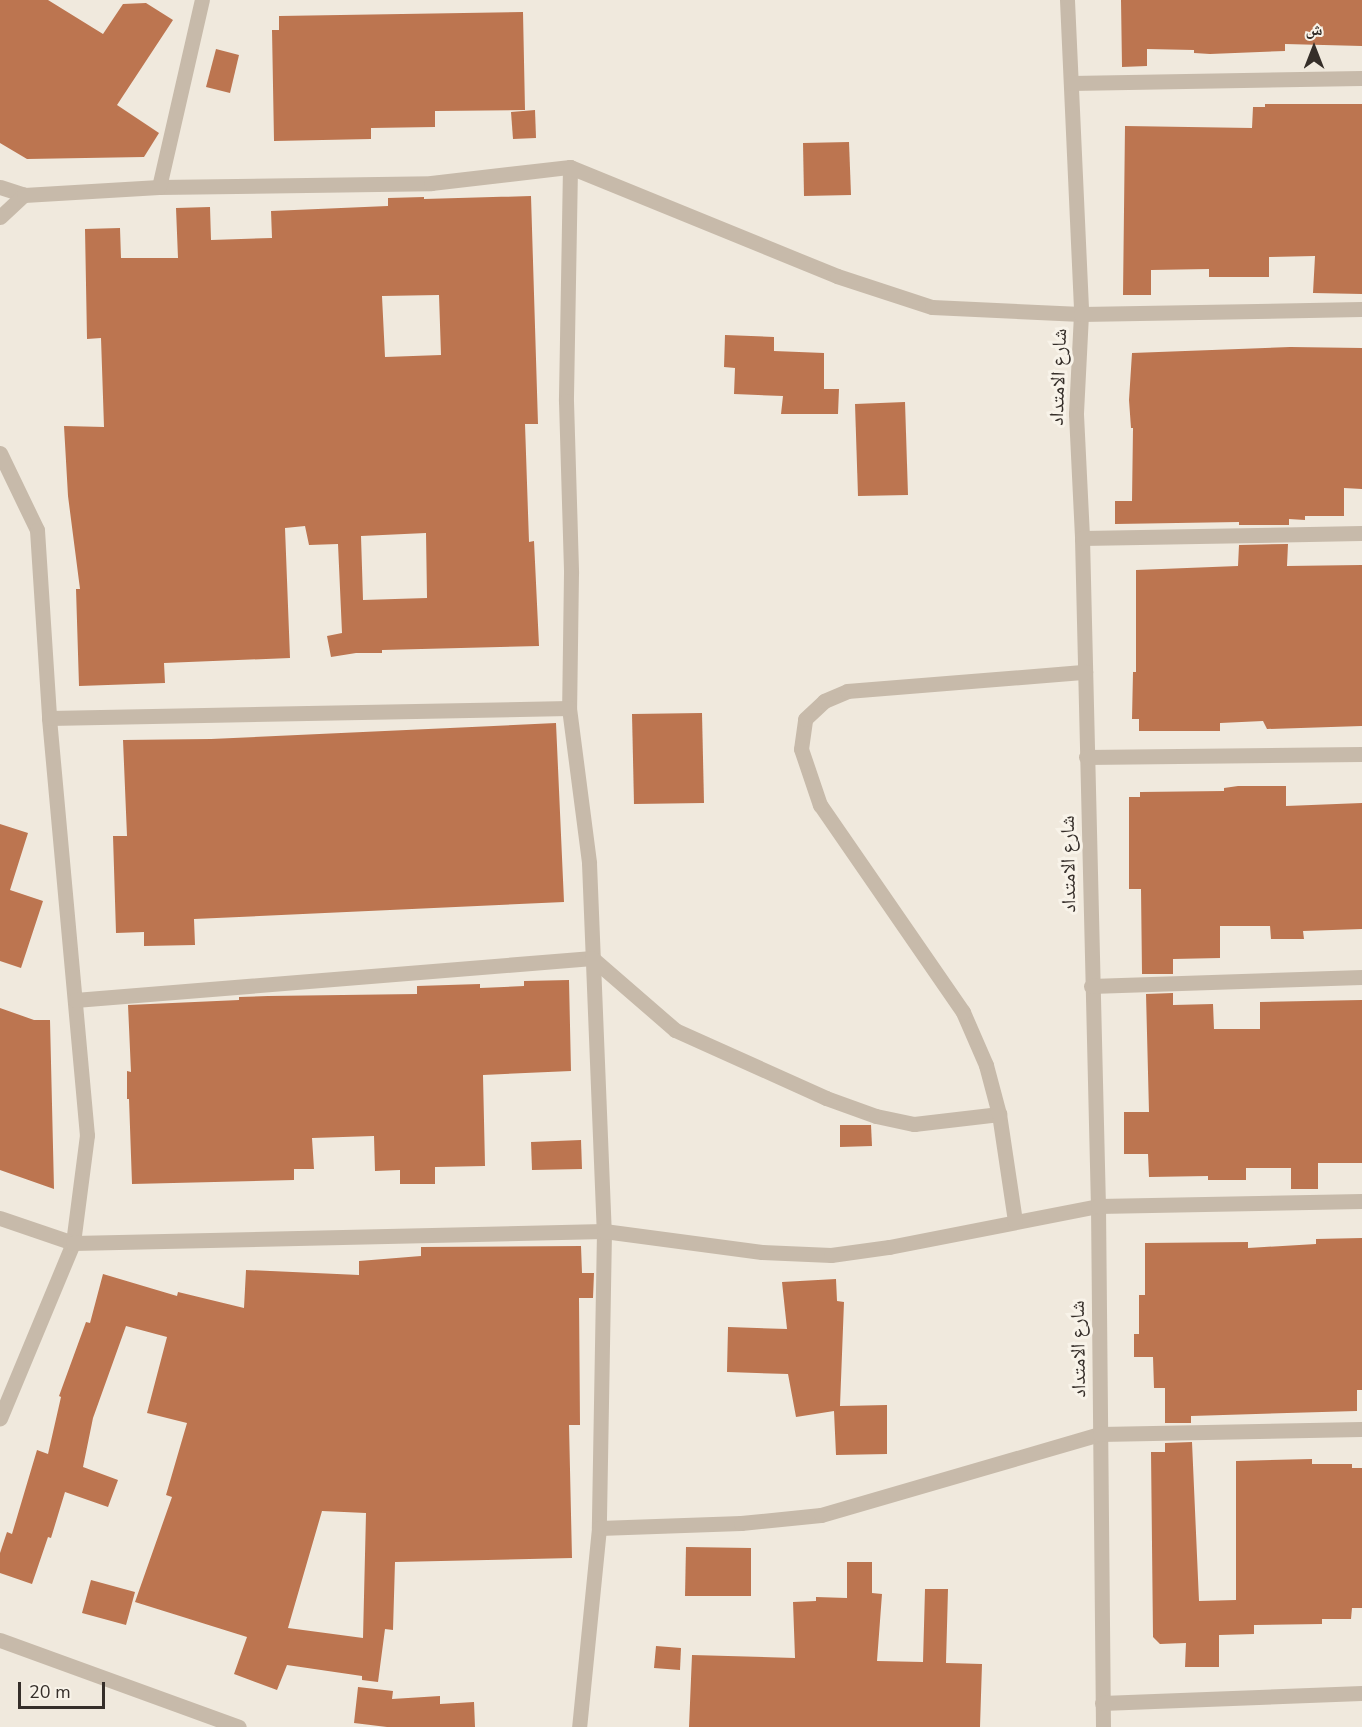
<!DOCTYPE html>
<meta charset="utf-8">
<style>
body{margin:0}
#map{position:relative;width:1362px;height:1727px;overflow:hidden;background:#f0e9dd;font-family:"Nunito Sans","Noto Naskh Arabic",sans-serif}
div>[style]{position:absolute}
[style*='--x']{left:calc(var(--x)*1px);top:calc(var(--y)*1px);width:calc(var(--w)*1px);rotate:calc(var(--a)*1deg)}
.building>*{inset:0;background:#bc7550}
.minor>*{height:15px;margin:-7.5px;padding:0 7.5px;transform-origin:7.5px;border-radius:7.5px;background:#c7baaa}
span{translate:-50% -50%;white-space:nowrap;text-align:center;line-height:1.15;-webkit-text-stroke:6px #f8f3e9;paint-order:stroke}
.street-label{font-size:20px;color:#352e29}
.north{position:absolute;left:1284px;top:18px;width:60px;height:60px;-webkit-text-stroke:4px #f8f3e9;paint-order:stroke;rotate:0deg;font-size:16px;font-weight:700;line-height:24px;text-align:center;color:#352e29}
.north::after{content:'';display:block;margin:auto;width:21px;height:27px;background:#352e29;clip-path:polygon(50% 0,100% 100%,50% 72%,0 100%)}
.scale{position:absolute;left:18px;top:1682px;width:87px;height:27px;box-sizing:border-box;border:3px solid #352e29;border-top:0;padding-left:8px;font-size:18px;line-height:21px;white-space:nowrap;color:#352e29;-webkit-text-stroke:4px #f8f3e9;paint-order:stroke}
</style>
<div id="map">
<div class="building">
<i style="clip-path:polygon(0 0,48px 0,103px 34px,123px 4px,146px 3px,173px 20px,117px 105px,159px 133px,144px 157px,27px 159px,0 143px)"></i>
<i style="clip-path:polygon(1121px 0,1362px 0,1362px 46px,1285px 44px,1285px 51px,1210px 54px,1194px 53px,1194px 50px,1147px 49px,1147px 66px,1122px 67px)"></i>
<i style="clip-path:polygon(523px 12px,525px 110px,435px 111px,435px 127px,371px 128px,371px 139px,274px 141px,272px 30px,279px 30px,279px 16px)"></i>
<i style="clip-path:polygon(216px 49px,239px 55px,230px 93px,206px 87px)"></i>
<i style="clip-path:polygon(1265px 104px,1362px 104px,1362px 294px,1313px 293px,1315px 256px,1269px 257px,1269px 277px,1209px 277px,1209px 269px,1151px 270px,1151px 295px,1123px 295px,1125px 126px,1252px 128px,1253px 107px,1265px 107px)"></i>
<i style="clip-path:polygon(535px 110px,536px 138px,513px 139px,511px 112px)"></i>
<i style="clip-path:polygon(849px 142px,851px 195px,804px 196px,803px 143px)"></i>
<i style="clip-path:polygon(evenodd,531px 196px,538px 424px,525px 424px,529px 542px,534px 541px,539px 646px,382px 650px,382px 653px,356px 653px,331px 657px,327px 636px,342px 633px,338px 544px,309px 545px,305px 526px,285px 528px,290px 658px,164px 663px,165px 683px,79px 686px,76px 589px,80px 589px,68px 496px,64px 426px,104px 427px,101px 338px,87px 339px,85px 229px,120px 228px,121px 258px,178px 258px,176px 208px,210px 207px,211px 240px,272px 238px,271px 211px,388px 206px,388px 198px,424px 197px,424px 199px,531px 196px,439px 295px,441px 355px,385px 357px,382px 296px,439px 295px,531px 196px,426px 533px,427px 598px,363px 600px,361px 536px,426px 533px)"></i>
<i style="clip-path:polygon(725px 335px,774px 337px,774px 351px,824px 353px,824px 389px,839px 389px,838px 414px,781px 414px,783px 396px,734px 394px,735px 368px,724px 367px)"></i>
<i style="clip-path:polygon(1290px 347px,1362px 348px,1362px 489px,1344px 488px,1344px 516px,1305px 516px,1305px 520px,1289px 519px,1289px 525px,1239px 525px,1239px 522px,1115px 524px,1115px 501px,1132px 501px,1133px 428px,1131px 428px,1129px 400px,1132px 353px)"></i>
<i style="clip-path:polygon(905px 402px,908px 495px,858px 496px,855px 404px)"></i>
<i style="clip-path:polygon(1288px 544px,1287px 566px,1362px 565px,1362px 726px,1267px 729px,1263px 721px,1220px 723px,1220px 731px,1139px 731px,1139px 719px,1132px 719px,1133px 672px,1136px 672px,1136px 570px,1238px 566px,1239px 545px)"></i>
<i style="clip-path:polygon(702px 713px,704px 803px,634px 804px,632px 714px)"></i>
<i style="clip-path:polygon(556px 723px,564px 902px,194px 919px,195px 945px,144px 946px,144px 932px,116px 933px,113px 836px,127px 836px,123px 740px,211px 739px)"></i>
<i style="clip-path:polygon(1238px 786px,1286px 786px,1286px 806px,1362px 803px,1362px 929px,1303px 931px,1304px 939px,1271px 939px,1270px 926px,1220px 926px,1220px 958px,1173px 959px,1173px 974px,1142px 974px,1141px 889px,1129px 889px,1129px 797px,1140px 797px,1140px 792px,1224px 791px,1224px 788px)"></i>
<i style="clip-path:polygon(0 824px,28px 833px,10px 890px,43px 901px,21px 968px,0 961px)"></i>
<i style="clip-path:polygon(569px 980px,571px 1071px,483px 1075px,485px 1166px,435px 1167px,435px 1184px,400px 1184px,400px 1170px,375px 1171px,374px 1136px,312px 1138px,314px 1169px,294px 1169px,294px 1180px,132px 1184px,129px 1099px,127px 1099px,127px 1071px,131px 1072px,128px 1005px,239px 1000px,239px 997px,268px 996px,417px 994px,417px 986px,480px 984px,480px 988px,524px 986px,524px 981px)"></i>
<i style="clip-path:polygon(1173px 993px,1173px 1005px,1213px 1004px,1214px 1029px,1260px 1029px,1260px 1002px,1362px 1000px,1362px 1163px,1318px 1163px,1318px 1189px,1291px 1189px,1291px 1168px,1246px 1168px,1246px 1180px,1208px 1180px,1208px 1176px,1149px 1177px,1148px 1154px,1124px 1154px,1124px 1112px,1149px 1112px,1146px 994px)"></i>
<i style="clip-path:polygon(0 1008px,34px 1020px,50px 1020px,54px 1189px,0 1170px)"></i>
<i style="clip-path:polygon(840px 1125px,871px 1125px,872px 1146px,840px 1147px)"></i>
<i style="clip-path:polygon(581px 1140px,582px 1169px,532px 1170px,531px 1142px)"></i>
<i style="clip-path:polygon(1362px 1238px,1362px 1390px,1357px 1390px,1357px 1411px,1191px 1416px,1191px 1423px,1165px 1423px,1165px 1388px,1154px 1388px,1153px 1357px,1134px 1357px,1134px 1334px,1139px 1334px,1139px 1295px,1145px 1295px,1145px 1243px,1248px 1242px,1248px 1248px,1316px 1244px,1316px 1239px)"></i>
<i style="clip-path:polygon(evenodd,581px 1246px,582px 1273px,594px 1273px,593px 1298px,579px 1298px,580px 1425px,569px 1425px,572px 1558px,395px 1562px,393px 1630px,385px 1629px,378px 1682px,362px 1680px,362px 1676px,287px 1665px,277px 1690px,234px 1674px,247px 1637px,135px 1602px,172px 1497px,166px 1495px,187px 1423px,147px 1413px,167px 1337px,126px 1326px,93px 1418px,83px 1467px,118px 1480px,108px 1507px,65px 1492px,51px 1538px,48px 1537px,32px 1584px,0 1573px,0 1553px,7px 1532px,12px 1534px,37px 1450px,48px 1454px,61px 1397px,59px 1396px,86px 1322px,90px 1323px,103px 1274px,177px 1296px,178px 1292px,244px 1308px,246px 1270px,359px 1275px,359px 1261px,421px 1256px,421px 1247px,581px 1246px,322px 1511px,366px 1513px,363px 1638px,288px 1628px,322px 1511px)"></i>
<i style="clip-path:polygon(836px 1279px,837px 1301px,844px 1302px,840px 1406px,887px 1405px,887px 1454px,836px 1455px,834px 1411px,796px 1417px,788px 1374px,727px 1372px,728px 1327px,787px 1329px,782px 1282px)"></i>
<i style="clip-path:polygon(1192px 1442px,1199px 1601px,1236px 1600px,1236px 1461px,1312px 1459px,1312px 1464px,1352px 1464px,1352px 1468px,1362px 1468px,1362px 1608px,1352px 1608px,1351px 1619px,1322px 1619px,1322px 1624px,1254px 1625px,1254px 1634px,1219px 1635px,1219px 1667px,1185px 1667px,1186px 1643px,1160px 1644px,1153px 1637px,1151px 1452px,1165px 1452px,1165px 1443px)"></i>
<i style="clip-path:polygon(686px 1547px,751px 1548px,751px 1596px,685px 1596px)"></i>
<i style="clip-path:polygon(847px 1562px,872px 1562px,872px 1593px,882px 1594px,877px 1661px,923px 1662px,925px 1589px,948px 1589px,946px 1663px,982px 1664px,980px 1727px,689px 1727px,692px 1655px,795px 1658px,793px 1602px,816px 1601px,816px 1597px,847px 1598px)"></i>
<i style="clip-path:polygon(91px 1580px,135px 1592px,126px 1625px,82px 1613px)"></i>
<i style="clip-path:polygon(656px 1646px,681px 1648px,680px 1670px,654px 1668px)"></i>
<i style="clip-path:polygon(358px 1687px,393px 1691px,392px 1699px,440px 1696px,440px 1704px,474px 1702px,475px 1727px,387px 1727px,354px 1723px)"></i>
</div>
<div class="minor">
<i style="--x:1067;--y:0;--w:314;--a:87.4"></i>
<i style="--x:1081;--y:314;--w:100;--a:92.9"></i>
<i style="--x:1076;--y:414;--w:124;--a:87.2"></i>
<i style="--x:1082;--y:538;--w:668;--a:88.63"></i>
<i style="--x:1098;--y:1206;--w:521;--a:89.45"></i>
<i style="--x:1071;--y:83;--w:291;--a:-1"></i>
<i style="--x:570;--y:167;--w:234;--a:91"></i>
<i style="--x:566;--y:401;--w:172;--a:88.3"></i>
<i style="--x:571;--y:573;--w:135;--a:90.8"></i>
<i style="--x:569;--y:708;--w:156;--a:82.6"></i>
<i style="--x:589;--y:863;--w:368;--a:87.7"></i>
<i style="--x:604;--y:1231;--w:297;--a:91"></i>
<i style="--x:599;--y:1528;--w:200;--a:95.7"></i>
<i style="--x:0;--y:187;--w:25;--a:18"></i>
<i style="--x:159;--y:187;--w:272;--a:-0.8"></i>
<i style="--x:431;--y:183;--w:140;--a:-6.6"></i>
<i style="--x:570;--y:167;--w:288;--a:22.2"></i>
<i style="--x:837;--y:276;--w:100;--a:18.1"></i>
<i style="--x:932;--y:307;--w:149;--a:2.7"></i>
<i style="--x:1081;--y:314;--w:281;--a:-1"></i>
<i style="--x:0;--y:217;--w:33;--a:-43"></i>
<i style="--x:24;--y:195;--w:135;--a:-3.4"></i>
<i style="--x:159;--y:187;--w:192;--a:-77.1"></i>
<i style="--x:0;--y:453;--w:85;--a:64.3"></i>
<i style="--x:37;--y:530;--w:188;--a:86.3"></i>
<i style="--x:49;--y:718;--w:419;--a:84.8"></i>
<i style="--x:87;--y:1135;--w:109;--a:97.4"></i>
<i style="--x:73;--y:1243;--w:190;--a:112.6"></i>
<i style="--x:1082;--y:538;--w:280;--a:-1"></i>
<i style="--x:49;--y:718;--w:520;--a:-1.1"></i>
<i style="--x:1086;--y:757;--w:276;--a:-0.6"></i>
<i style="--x:1091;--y:986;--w:271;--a:-1.9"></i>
<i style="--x:75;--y:1000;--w:519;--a:-4.64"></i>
<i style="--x:592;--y:958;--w:110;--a:40.9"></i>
<i style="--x:675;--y:1030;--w:166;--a:24.2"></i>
<i style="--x:826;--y:1098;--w:53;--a:19.8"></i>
<i style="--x:876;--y:1116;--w:39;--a:12"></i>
<i style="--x:914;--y:1124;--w:86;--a:-6.7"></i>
<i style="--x:0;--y:1218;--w:77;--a:18.9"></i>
<i style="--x:73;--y:1243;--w:531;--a:-1.29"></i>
<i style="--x:604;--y:1231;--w:159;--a:7.6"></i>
<i style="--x:762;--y:1252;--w:69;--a:2.5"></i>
<i style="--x:831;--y:1255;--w:59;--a:-7.9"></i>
<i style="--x:889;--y:1247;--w:213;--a:-11.1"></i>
<i style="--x:1098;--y:1206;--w:264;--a:-1.1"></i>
<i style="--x:1015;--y:1221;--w:108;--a:-98.5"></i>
<i style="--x:999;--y:1114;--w:51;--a:-104.9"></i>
<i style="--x:986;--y:1065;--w:58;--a:-113.5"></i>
<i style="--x:963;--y:1012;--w:252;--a:-124.6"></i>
<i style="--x:820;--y:805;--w:59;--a:-108.7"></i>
<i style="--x:801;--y:749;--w:30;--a:-82"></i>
<i style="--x:805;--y:719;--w:26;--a:-43"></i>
<i style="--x:824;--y:701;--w:25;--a:-23"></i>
<i style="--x:847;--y:691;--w:239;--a:-4.6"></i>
<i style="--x:599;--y:1528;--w:142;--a:-2"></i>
<i style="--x:741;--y:1523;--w:80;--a:-5.7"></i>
<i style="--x:821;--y:1515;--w:291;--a:-16.2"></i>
<i style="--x:1100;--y:1434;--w:262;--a:-1.1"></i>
<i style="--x:0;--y:1640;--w:254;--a:20"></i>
<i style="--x:1102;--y:1703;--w:260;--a:-2.2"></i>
</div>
<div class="street-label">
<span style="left:1058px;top:377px;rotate:-88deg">شارع الامتداد</span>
<span style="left:1068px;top:864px;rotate:-91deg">شارع الامتداد</span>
<span style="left:1078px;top:1349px;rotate:-91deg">شارع الامتداد</span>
</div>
<div class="north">ش</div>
<div class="scale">20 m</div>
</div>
